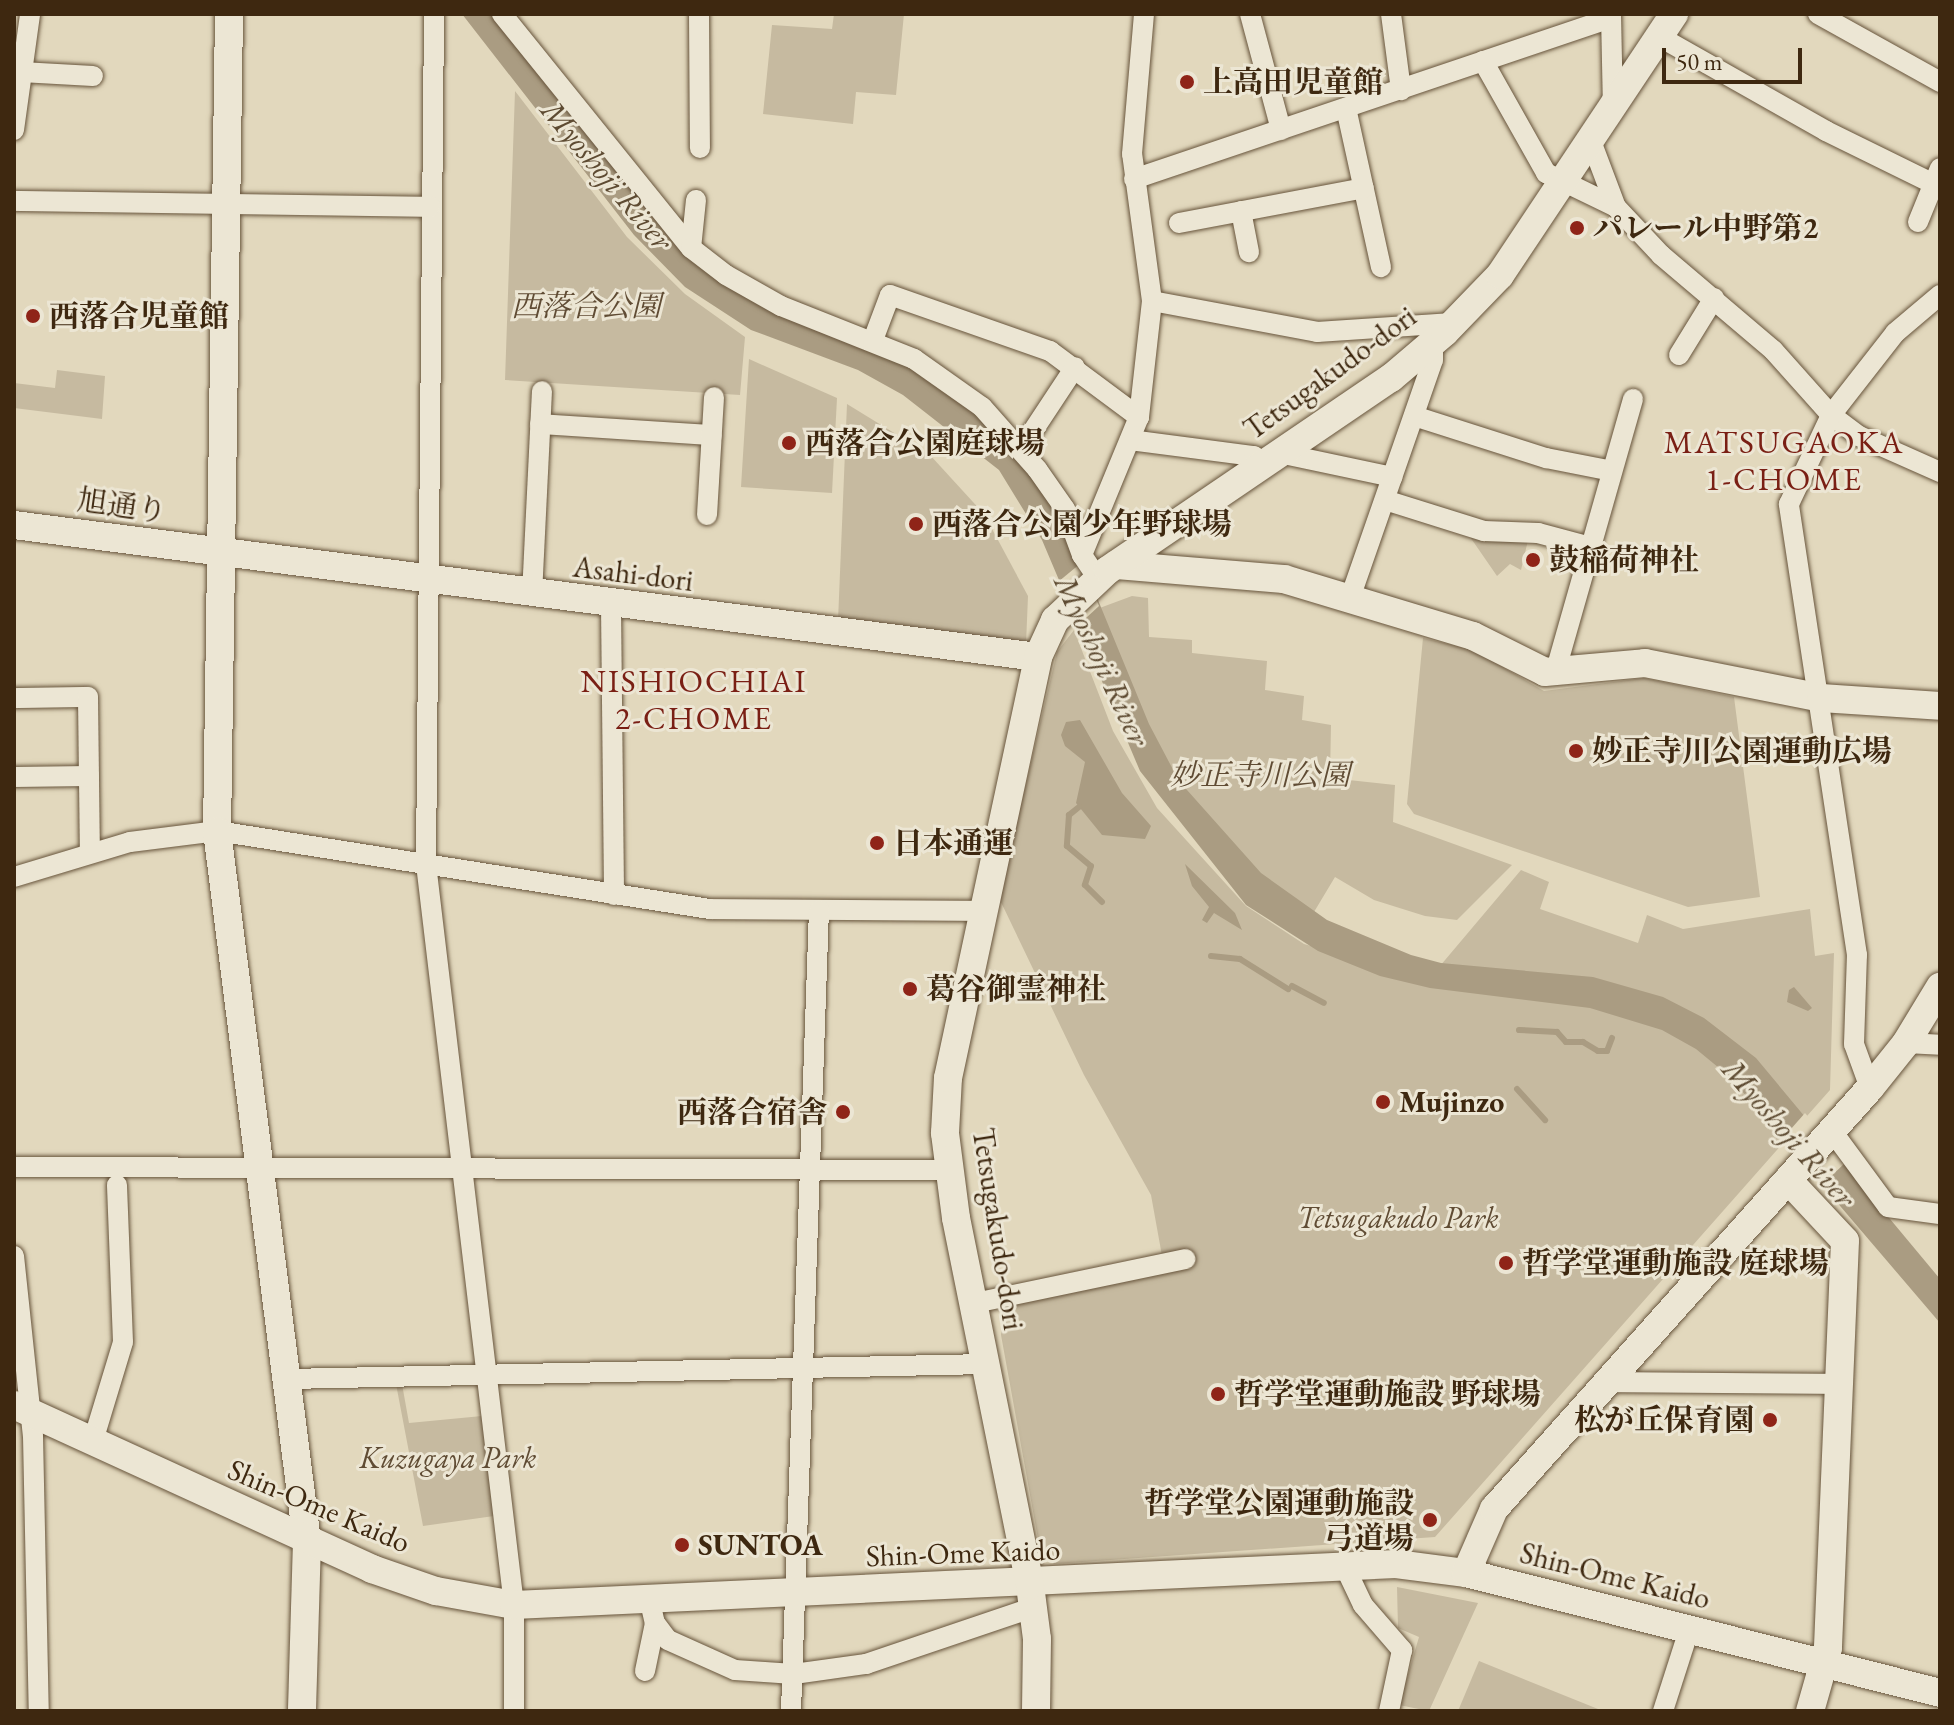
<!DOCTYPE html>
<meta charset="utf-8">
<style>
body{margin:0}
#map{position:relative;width:1954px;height:1725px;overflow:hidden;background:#e2d8bd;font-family:"EB Garamond","Noto Serif JP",serif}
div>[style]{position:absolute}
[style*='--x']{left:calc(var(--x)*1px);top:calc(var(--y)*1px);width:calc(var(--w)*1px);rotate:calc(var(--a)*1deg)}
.green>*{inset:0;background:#c6baa0}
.water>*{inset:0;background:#aa9c82}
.pier>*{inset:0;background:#e2d8bd}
.stream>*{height:6px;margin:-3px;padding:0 3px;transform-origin:3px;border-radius:3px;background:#aa9c82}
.roads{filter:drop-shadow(0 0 2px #67543b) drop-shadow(0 0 2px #67543b)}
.street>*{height:20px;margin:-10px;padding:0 10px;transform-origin:10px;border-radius:10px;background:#ece6d4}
.secondary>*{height:28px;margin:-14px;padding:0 14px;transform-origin:14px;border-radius:14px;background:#ece6d4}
.dots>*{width:22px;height:22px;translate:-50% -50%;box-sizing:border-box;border:4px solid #ece6d4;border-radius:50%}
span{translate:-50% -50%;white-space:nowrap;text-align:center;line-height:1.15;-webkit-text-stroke:6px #ece6d4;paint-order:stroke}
.poi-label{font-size:30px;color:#3e2810;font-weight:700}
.left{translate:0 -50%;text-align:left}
.right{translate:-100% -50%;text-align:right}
.park-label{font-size:30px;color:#604c34;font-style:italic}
.street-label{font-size:30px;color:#3e2810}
.water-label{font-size:32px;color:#5e4b32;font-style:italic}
.neighbourhood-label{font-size:32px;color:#7a1f14;letter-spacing:2px}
.frame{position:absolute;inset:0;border:16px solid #3e2810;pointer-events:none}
.scale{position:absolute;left:1662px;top:48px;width:140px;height:36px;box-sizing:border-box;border:4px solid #3e2810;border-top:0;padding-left:10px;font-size:24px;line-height:28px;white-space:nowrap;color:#3e2810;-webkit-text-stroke:6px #ece6d4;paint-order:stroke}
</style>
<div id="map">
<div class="green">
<i style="clip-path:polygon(834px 14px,904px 14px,896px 95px,856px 92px,853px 124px,763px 114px,772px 25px,832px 29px)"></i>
<i style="clip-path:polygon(515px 91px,627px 237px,685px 294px,745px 337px,740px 395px,505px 380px)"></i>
<i style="clip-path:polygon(749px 359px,837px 398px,832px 493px,741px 487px)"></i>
<i style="clip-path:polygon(57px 370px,105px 376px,102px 419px,14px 408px,14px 383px,55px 388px)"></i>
<i style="clip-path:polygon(847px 404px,930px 455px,984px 514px,1028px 596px,1026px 644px,838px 621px)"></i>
<i style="clip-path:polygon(1468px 534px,1529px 536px,1521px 570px,1510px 564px,1497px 576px)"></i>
<i style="clip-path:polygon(1132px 596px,1148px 598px,1149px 637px,1192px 640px,1192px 653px,1267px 661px,1265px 690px,1304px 696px,1302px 720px,1331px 725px,1330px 778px,1395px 785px,1393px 822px,1512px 865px,1457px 920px,1425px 916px,1374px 900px,1335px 877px,1314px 912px,1272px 883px,1247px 864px,1188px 797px,1146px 724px,1097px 609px)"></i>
<i style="clip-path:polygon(1074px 630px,1113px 731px,1157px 808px,1246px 906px,1304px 944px,1429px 979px,1521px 870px,1549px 882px,1540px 909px,1638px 943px,1647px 915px,1683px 929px,1810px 909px,1815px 956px,1834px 953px,1830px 1090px,1435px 1537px,1054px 1564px,1040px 1550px,1001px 1335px,1001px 1304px,1164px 1267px,1151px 1195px,1084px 1075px,999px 898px,1057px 652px)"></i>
<i style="clip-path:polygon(1423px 638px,1473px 650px,1544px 691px,1644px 678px,1734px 697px,1760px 897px,1688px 907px,1414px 814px,1407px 804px)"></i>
<i style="clip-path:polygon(396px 1384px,402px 1384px,409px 1423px,482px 1416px,494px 1516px,423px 1526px)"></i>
<i style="clip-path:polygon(1397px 1587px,1478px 1603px,1429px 1711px,1399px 1705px,1419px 1637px,1398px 1628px)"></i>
<i style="clip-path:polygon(1479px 1661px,1603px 1711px,1458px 1711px)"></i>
</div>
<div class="water">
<i style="clip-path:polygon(462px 14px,497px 14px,690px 253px,892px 352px,968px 399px,1061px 510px,1149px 724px,1179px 781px,1261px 873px,1327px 920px,1411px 955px,1441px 963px,1593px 977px,1663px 997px,1704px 1018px,1756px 1058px,1940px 1279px,1940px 1323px,1730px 1077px,1696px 1049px,1662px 1030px,1590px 1008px,1430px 988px,1380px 976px,1318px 951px,1246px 905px,1140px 771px,1042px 540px,999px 470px,903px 395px,858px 370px,751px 330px,685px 287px,634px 235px)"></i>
<i style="clip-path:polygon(1080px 720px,1122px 793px,1151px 826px,1145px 839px,1102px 835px,1076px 803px,1085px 762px,1065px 746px,1061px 735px,1066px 722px)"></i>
<i style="clip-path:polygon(1185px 864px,1235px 913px,1242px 930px,1214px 913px,1207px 923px,1202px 920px,1209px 907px,1192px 886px)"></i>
<i style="clip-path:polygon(1794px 987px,1812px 1008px,1808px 1011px,1787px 1002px,1789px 990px)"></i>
</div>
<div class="pier">
<i style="clip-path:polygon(1081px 563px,1099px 606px,1074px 629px,1058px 582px)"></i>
<i style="clip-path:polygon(1805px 1113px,1846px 1162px,1823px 1184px,1783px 1138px)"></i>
</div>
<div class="stream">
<i style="--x:1079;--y:807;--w:13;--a:141"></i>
<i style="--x:1069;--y:815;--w:31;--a:94"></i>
<i style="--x:1067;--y:846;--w:31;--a:40"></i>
<i style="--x:1091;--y:866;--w:20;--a:108"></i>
<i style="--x:1085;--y:885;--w:24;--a:45"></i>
<i style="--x:1211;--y:956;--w:29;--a:6"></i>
<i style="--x:1240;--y:959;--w:57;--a:32"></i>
<i style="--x:1292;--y:986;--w:36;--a:28"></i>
<i style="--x:1519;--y:1030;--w:38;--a:3"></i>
<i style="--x:1557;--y:1032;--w:13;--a:48"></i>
<i style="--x:1566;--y:1042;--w:17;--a:0"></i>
<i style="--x:1583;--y:1042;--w:17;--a:31"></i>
<i style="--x:1598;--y:1051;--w:9;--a:0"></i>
<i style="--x:1607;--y:1051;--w:14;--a:-69"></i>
<i style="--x:1517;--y:1089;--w:42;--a:47.9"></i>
</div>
<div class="roads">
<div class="street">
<i style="--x:434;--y:14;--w:850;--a:90.54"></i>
<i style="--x:426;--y:864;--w:746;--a:83.23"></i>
<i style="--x:514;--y:1605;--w:106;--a:90"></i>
<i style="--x:502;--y:14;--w:301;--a:51.1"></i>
<i style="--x:699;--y:14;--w:134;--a:89.6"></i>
<i style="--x:1250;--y:14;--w:120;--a:75"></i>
<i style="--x:1391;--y:14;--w:77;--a:82.5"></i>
<i style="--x:1611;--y:14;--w:95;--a:88.8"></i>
<i style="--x:1818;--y:14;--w:140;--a:29.1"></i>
<i style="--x:1660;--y:37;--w:191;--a:29.5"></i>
<i style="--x:1826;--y:131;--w:127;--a:26.2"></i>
<i style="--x:1483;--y:61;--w:129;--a:60.6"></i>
<i style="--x:1546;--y:173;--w:78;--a:25.9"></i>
<i style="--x:21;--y:72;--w:72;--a:3.2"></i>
<i style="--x:1346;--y:108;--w:163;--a:77.6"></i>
<i style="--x:14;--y:130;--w:117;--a:-82.1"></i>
<i style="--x:1591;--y:141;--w:71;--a:69.3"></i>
<i style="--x:1616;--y:207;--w:66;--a:46.8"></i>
<i style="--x:1661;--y:255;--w:147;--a:40.3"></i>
<i style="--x:1773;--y:350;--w:87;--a:48.3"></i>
<i style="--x:1831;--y:415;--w:35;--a:37"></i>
<i style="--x:1859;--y:436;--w:89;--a:24"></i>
<i style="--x:1134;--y:179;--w:503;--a:-18.65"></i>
<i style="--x:696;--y:200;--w:48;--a:95.9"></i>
<i style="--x:691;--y:248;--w:44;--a:37.6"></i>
<i style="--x:726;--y:275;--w:63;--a:29.4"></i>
<i style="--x:781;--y:306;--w:143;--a:21.7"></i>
<i style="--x:914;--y:359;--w:83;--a:35.2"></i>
<i style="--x:982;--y:407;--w:83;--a:48.4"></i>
<i style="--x:1037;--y:469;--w:49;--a:55"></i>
<i style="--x:1065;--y:509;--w:49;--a:69.7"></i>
<i style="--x:1082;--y:555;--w:29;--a:56"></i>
<i style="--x:14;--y:201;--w:416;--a:0.8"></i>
<i style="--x:1241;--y:211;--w:42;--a:79"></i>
<i style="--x:1918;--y:222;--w:58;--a:-67.8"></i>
<i style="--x:1179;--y:223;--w:188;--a:-10.7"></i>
<i style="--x:1152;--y:301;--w:168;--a:10.6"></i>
<i style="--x:1317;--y:332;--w:136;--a:-3.8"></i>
<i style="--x:873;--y:340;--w:48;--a:-69.3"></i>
<i style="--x:890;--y:295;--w:170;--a:19.3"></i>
<i style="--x:1050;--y:351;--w:111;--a:36.6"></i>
<i style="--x:1679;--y:355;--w:67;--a:-58.4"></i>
<i style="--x:1414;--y:416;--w:139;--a:17.7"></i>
<i style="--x:1546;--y:458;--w:67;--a:11.1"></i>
<i style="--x:540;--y:424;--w:172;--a:3.7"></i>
<i style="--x:1130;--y:440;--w:125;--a:7.4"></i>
<i style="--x:1254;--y:456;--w:12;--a:42"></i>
<i style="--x:1021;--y:449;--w:98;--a:-56.6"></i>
<i style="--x:1279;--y:453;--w:116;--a:11.9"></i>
<i style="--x:1385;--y:500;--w:104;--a:17.4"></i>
<i style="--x:1484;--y:531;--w:54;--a:2.1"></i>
<i style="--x:1538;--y:533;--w:55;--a:14.8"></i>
<i style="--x:707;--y:515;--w:118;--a:-86.6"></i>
<i style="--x:1082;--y:555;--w:149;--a:-67.6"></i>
<i style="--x:1139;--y:417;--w:117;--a:-83.6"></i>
<i style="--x:1152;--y:301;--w:148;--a:-97.7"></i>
<i style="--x:1132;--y:154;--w:141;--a:-85.1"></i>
<i style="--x:532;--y:595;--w:204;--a:-87.2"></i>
<i style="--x:1349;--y:601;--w:255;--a:-70.8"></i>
<i style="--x:1433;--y:360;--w:17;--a:-90"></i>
<i style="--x:611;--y:605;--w:290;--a:89.4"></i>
<i style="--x:1555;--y:673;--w:285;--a:-74.1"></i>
<i style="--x:14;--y:698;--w:74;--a:-0.8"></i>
<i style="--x:88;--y:697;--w:156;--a:89.3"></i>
<i style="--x:14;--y:777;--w:75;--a:-0.8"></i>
<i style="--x:14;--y:877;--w:121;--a:-16.8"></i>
<i style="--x:130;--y:842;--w:88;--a:-7.2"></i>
<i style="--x:217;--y:831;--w:499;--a:9"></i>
<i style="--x:710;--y:909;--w:274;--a:0.4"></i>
<i style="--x:1906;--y:1043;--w:34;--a:3"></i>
<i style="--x:1870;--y:1088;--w:47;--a:-110"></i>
<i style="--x:1854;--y:1044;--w:89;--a:-88.1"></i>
<i style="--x:1857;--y:955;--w:456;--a:-98.6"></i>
<i style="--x:1789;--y:504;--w:98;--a:-64.7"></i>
<i style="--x:1831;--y:415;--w:104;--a:-52"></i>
<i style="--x:1895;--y:333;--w:59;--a:-40.2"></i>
<i style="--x:1832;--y:1131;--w:94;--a:53.6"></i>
<i style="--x:1888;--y:1207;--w:52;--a:7.7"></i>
<i style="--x:14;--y:1167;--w:934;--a:0.18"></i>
<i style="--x:14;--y:1256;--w:181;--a:84"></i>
<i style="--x:33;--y:1436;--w:275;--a:88.8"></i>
<i style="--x:975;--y:1303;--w:215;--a:-11.8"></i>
<i style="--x:288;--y:1379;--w:699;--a:-1.23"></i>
<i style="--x:1606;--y:1382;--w:233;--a:0.5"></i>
<i style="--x:93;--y:1441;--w:103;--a:-73.1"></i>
<i style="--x:123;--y:1342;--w:157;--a:-92.2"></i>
<i style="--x:1344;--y:1565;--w:44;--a:64.6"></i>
<i style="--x:1363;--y:1605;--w:60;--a:49.1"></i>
<i style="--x:1402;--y:1650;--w:62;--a:102"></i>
<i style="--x:650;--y:1602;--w:22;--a:77"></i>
<i style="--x:655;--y:1623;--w:21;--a:53"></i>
<i style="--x:668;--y:1640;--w:73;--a:24.1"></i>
<i style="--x:735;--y:1670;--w:59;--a:3.9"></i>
<i style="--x:794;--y:1674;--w:73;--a:-7.9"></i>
<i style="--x:866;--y:1664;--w:177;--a:-18.7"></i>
<i style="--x:645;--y:1671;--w:49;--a:-78.2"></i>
<i style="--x:791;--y:1711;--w:801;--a:-88"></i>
<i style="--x:1663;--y:1711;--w:85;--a:-72.2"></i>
</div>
<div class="secondary">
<i style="--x:229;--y:14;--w:817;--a:90.84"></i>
<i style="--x:217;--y:831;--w:716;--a:82.78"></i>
<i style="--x:307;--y:1541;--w:170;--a:91.7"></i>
<i style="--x:14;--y:525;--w:1032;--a:7.35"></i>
<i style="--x:1116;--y:565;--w:169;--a:4.8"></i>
<i style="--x:1284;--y:579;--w:197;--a:16.8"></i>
<i style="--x:1473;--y:636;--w:80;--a:26.6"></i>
<i style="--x:1545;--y:672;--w:100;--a:-5.1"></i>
<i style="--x:1645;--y:663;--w:179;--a:11.2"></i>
<i style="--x:1821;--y:698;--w:119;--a:3.8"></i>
<i style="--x:1788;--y:1180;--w:83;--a:46.9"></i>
<i style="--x:1845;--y:1241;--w:407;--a:92.4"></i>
<i style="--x:1828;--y:1648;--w:66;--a:105.9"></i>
<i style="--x:14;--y:1405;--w:394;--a:24.6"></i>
<i style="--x:372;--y:1569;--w:68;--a:19"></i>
<i style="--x:436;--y:1591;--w:79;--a:10.2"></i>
<i style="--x:514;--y:1605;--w:883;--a:-2.66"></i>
<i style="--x:1396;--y:1564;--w:71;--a:7.3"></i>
<i style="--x:1466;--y:1573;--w:489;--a:14.2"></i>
<i style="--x:1466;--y:1573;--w:70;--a:-66.4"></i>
<i style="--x:1494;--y:1509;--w:564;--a:-48.23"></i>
<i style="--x:1870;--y:1088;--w:58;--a:-51.3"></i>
<i style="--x:1906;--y:1043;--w:66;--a:-58.7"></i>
<i style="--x:1036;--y:1711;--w:72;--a:-89.2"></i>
<i style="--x:1037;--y:1639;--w:54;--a:-97.4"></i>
<i style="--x:1030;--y:1585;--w:374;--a:-101.4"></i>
<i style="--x:956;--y:1218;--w:86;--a:-97.4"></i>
<i style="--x:945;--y:1133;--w:55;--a:-86.9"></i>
<i style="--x:948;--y:1078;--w:431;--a:-77.9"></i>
<i style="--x:1038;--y:657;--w:41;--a:-65.3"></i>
<i style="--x:1055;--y:620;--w:73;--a:-43.3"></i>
<i style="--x:1108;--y:570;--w:342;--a:-34.2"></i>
<i style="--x:1391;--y:378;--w:71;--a:-40.4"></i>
<i style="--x:1445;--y:332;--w:79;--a:-46"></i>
<i style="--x:1500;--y:275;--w:314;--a:-56.3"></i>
</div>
</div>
<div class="dots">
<i style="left:1187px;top:82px;background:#8f2418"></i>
<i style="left:1577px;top:228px;background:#8f2418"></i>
<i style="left:33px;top:316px;background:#8f2418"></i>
<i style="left:789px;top:443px;background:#8f2418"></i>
<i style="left:916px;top:524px;background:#8f2418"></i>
<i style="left:1533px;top:560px;background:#8f2418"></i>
<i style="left:1576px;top:751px;background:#8f2418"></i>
<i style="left:877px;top:843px;background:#8f2418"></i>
<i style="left:910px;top:989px;background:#8f2418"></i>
<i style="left:1383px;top:1102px;background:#8f2418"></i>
<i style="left:843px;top:1112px;background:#8f2418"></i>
<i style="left:1506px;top:1263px;background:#8f2418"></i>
<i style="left:1218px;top:1394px;background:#8f2418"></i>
<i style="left:1770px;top:1420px;background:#8f2418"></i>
<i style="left:1430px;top:1520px;background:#8f2418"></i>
<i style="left:682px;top:1545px;background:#8f2418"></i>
</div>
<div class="poi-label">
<span class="left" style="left:1203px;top:82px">上高田児童館</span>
<span class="left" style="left:1593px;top:228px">パレール中野第2</span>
<span class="left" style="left:49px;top:316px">西落合児童館</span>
<span class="left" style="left:805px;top:443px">西落合公園庭球場</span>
<span class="left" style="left:932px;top:524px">西落合公園少年野球場</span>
<span class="left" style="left:1549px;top:560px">鼓稲荷神社</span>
<span class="left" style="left:1592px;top:751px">妙正寺川公園運動広場</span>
<span class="left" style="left:893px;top:843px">日本通運</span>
<span class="left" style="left:926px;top:989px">葛谷御霊神社</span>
<span class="left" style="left:1399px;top:1102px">Mujinzo</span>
<span class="right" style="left:827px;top:1112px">西落合宿舎</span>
<span class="left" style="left:1522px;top:1263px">哲学堂運動施設 庭球場</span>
<span class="left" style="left:1234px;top:1394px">哲学堂運動施設 野球場</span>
<span class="right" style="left:1754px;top:1420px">松が丘保育園</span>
<span class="right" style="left:1414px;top:1520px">哲学堂公園運動施設<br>弓道場</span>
<span class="left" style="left:698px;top:1545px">SUNTOA</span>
</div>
<div class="park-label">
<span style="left:586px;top:306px">西落合公園</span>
<span style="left:1260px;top:775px">妙正寺川公園</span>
<span style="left:1398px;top:1218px">Tetsugakudo Park</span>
<span style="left:448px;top:1458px">Kuzugaya Park</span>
</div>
<div class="street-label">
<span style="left:1330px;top:373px;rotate:-36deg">Tetsugakudo-dori</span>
<span style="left:122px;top:506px;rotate:8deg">旭通り</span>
<span style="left:633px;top:574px;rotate:7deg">Asahi-dori</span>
<span style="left:998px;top:1229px;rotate:81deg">Tetsugakudo-dori</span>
<span style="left:319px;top:1506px;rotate:23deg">Shin-Ome Kaido</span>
<span style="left:963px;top:1553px;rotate:-2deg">Shin-Ome Kaido</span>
<span style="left:1615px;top:1576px;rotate:14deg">Shin-Ome Kaido</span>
</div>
<div class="water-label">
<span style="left:607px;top:175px;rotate:50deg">Myoshoji River</span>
<span style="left:1102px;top:660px;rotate:65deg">Myoshoji River</span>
<span style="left:1789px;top:1133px;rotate:49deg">Myoshoji River</span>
</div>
<div class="neighbourhood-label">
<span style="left:1784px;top:461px">MATSUGAOKA<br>1-CHOME</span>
<span style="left:694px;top:700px">NISHIOCHIAI<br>2-CHOME</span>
</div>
<div class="frame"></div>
<div class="scale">50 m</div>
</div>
